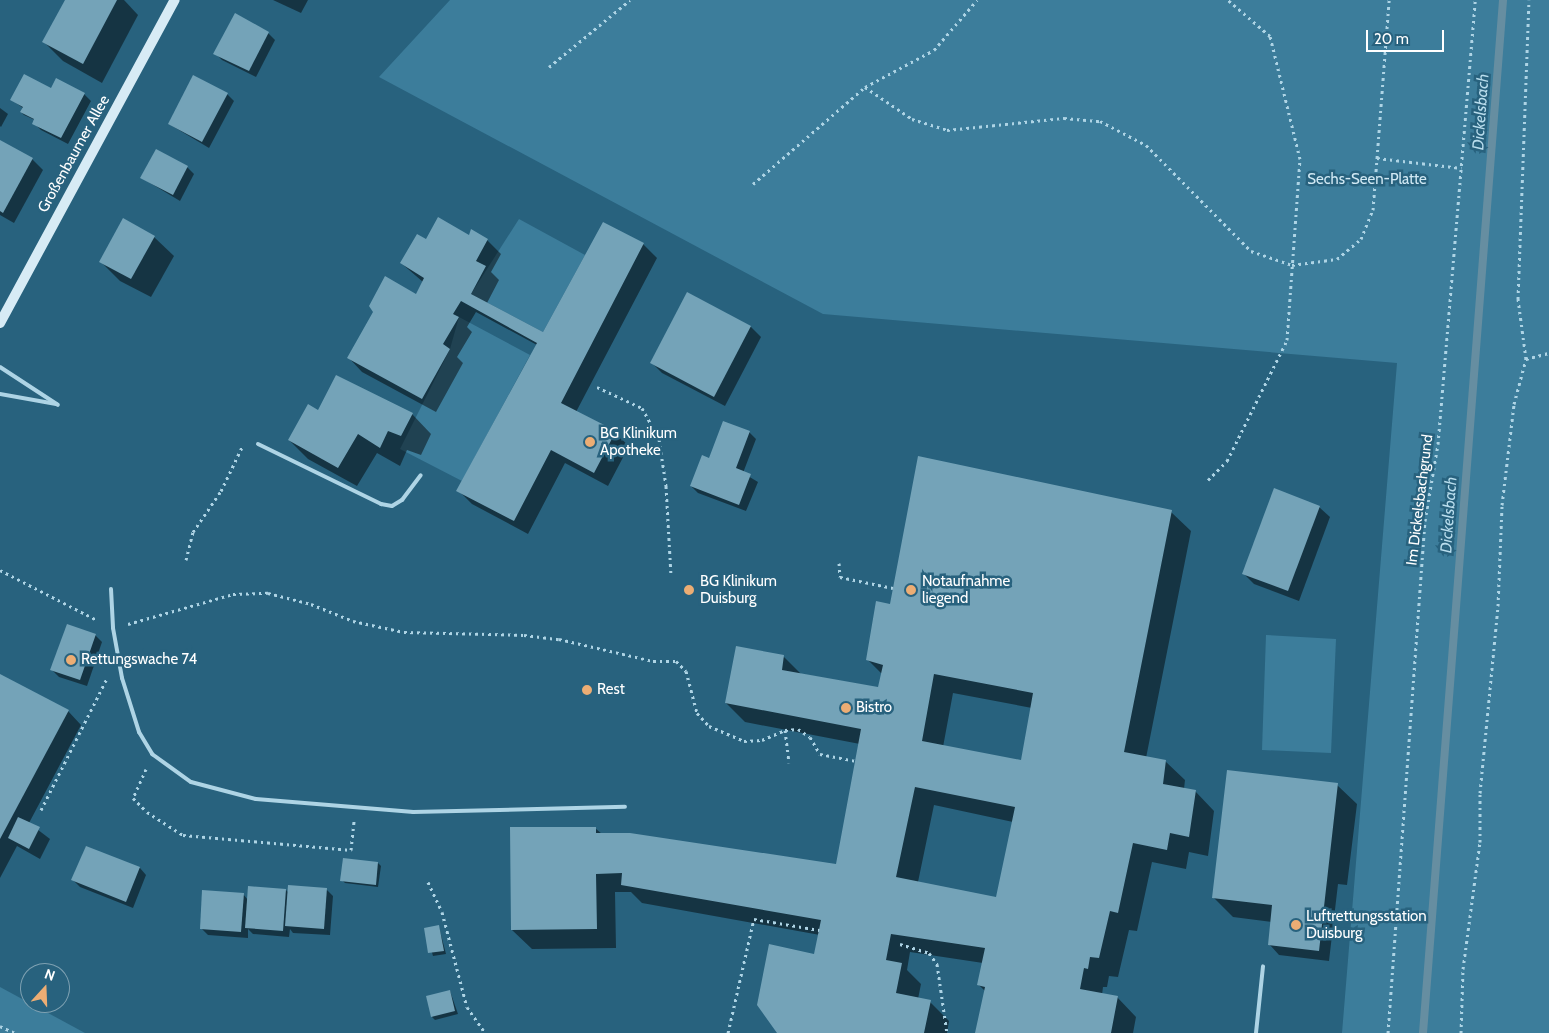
<!DOCTYPE html>
<meta charset="utf-8">
<style>
body{margin:0}
#map{position:relative;width:1549px;height:1033px;overflow:hidden;background:#28627e;font-family:Cabin,sans-serif}
div>[style]{position:absolute}
[style*='--x']{left:calc(var(--x)*1px);top:calc(var(--y)*1px);width:calc(var(--w)*1px);rotate:calc(var(--a)*1deg)}
.green>*{inset:0;background:#3c7d9b}
.shadow>*{inset:0;background:#0007}
.stream>*{height:8px;margin:-4px;padding:0 4px;transform-origin:4px;border-radius:4px;background:#668ea1}
.building>*{inset:0;background:#74a3b8}
.path>*{height:3px;margin-top:-1.5px;transform-origin:0;background:repeating-linear-gradient(90deg,#aed4e5 0 2.5px,transparent 0 6.5px)}
.service>*{height:4px;margin:-2px;padding:0 2px;transform-origin:2px;border-radius:2px;background:#aed4e5}
.secondary>*{height:10px;margin:-5px;padding:0 5px;transform-origin:5px;border-radius:5px;background:#d7ebf5}
.dots>*{width:14px;height:14px;translate:-50% -50%;box-sizing:border-box;border:2px solid #28627e;border-radius:50%}
span{translate:-50% -50%;white-space:nowrap;text-align:center;line-height:1.15;-webkit-text-stroke:5px #28627e;paint-order:stroke}
.street-label{font-size:15px;color:#fff}
.park-label{font-size:15px;color:#d1e9f4}
.poi-label{font-size:15px;color:#fff}
.left{translate:0 -50%;text-align:left}
.water-label{font-size:16px;color:#b9dded;font-style:italic}
.north{position:absolute;left:20px;top:963px;width:50px;height:50px;box-sizing:border-box;background:#28627e;border:1px solid #7ea1b2;border-radius:50%;rotate:20deg;font-size:14px;font-weight:700;line-height:20px;text-align:center;color:#fff}
.north::after{content:'';display:block;margin:auto;width:18px;height:22px;background:#ecad74;clip-path:polygon(50% 0,100% 100%,50% 72%,0 100%)}
.scale{position:absolute;left:1366px;top:30px;width:78px;height:22px;box-sizing:border-box;border:2px solid #fff;border-top:0;padding-left:6px;font-size:15px;line-height:18px;white-space:nowrap;color:#fff;-webkit-text-stroke:4px #28627e;paint-order:stroke}
</style>
<div id="map">
<div class="green">
<i style="clip-path:polygon(450px 0,1549px 0,1549px 1033px,1342px 1033px,1397px 363px,823px 314px,379px 77px)"></i>
<i style="clip-path:polygon(519px 219px,585px 255px,543px 332px,471px 294px)"></i>
<i style="clip-path:polygon(459px 317px,530px 355px,462px 481px,400px 449px,450px 349px)"></i>
<i style="clip-path:polygon(1266px 635px,1336px 639px,1331px 753px,1262px 750px)"></i>
<i style="clip-path:polygon(0 987px,85px 1033px,0 1033px)"></i>
</div>
<div class="shadow">
<i style="clip-path:polygon(66px 0,124px 0,138px 15px,102px 83px,63px 61px,44px 42px)"></i>
<i style="clip-path:polygon(273px 0,308px 0,301px 13px)"></i>
<i style="clip-path:polygon(268px 33px,275px 40px,256px 77px,222px 60px,215px 53px)"></i>
<i style="clip-path:polygon(51px 89px,84px 94px,91px 101px,68px 144px,41px 130px,34px 123px,35px 120px,24px 115px,21px 112px,23px 108px,12px 100px)"></i>
<i style="clip-path:polygon(227px 94px,234px 101px,209px 148px,169px 124px)"></i>
<i style="clip-path:polygon(0 108px,8px 114px,1px 127px,0 126px)"></i>
<i style="clip-path:polygon(0 141px,32px 159px,43px 170px,14px 223px,0 215px)"></i>
<i style="clip-path:polygon(187px 167px,194px 174px,180px 201px,142px 178px)"></i>
<i style="clip-path:polygon(154px 237px,174px 256px,151px 297px,120px 281px,101px 262px)"></i>
<i style="clip-path:polygon(470px 237px,487px 240px,501px 254px,491px 272px,499px 280px,487px 303px,543px 334px,643px 244px,657px 258px,576px 412px,615px 433px,629px 446px,608px 486px,565px 463px,528px 534px,472px 504px,458px 490px,537px 345px,476px 312px,467px 327px,472px 332px,457px 357px,463px 363px,436px 412px,362px 372px,349px 358px,417px 295px,423px 282px,401px 263px,427px 241px)"></i>
<i style="clip-path:polygon(688px 294px,751px 327px,761px 337px,725px 406px,662px 373px,651px 362px)"></i>
<i style="clip-path:polygon(318px 412px,412px 414px,431px 434px,421px 455px,407px 450px,400px 466px,377px 453px,357px 486px,308px 459px,289px 440px)"></i>
<i style="clip-path:polygon(749px 432px,756px 439px,743px 473px,758px 482px,746px 511px,698px 493px,691px 486px,710px 459px)"></i>
<i style="clip-path:polygon(1319px 507px,1330px 517px,1299px 601px,1254px 584px,1244px 574px)"></i>
<i style="clip-path:polygon(evenodd,1171px 512px,1191px 531px,1146px 758px,1165px 761px,1185px 780px,1184px 789px,1195px 791px,1214px 811px,1208px 856px,1189px 852px,1186px 869px,1152px 862px,1137px 931px,1129px 930px,1118px 977px,1109px 976px,1107px 987px,1103px 987px,1102px 995px,1117px 997px,1136px 1017px,1133px 1033px,976px 1033px,985px 991px,978px 984px,983px 963px,910px 952px,907px 970px,921px 984px,918px 999px,930px 1002px,949px 1021px,947px 1033px,778px 1033px,815px 956px,820px 935px,642px 903px,631px 892px,615px 892px,616px 948px,532px 949px,512px 930px,595px 828px,602px 834px,837px 865px,860px 744px,745px 722px,726px 703px,784px 657px,801px 674px,879px 688px,882px 674px,867px 659px,891px 605px,1171px 512px,953px 693px,1032px 708px,1022px 761px,943px 747px,953px 693px,1171px 512px,934px 805px,1013px 822px,997px 899px,918px 882px,934px 805px)"></i>
<i style="clip-path:polygon(95px 635px,102px 642px,87px 686px,59px 677px,52px 670px)"></i>
<i style="clip-path:polygon(0 675px,68px 711px,81px 725px,29px 823px,50px 839px,40px 859px,17px 846px,0 878px)"></i>
<i style="clip-path:polygon(1337px 785px,1357px 804px,1347px 885px,1338px 884px,1329px 961px,1279px 955px,1269px 944px,1272px 922px,1233px 917px,1214px 898px)"></i>
<i style="clip-path:polygon(86px 847px,140px 868px,146px 875px,133px 908px,80px 887px,73px 880px)"></i>
<i style="clip-path:polygon(378px 863px,381px 866px,378px 887px,345px 883px,342px 880px)"></i>
<i style="clip-path:polygon(326px 889px,333px 896px,330px 935px,293px 933px,290px 929px,289px 937px,253px 934px,248px 929px,248px 938px,208px 935px,201px 928px,243px 894px,248px 900px,286px 890px,289px 893px)"></i>
<i style="clip-path:polygon(439px 927px,446px 954px,433px 956px,425px 929px)"></i>
<i style="clip-path:polygon(450px 991px,458px 1014px,435px 1020px,432px 1017px)"></i>
</div>
<div class="stream">
<i style="--x:1423;--y:1033;--w:1036;--a:-85.57"></i>
</div>
<div class="building">
<i style="clip-path:polygon(65px 0,117px 0,83px 64px,42px 42px)"></i>
<i style="clip-path:polygon(235px 13px,269px 32px,249px 71px,213px 54px)"></i>
<i style="clip-path:polygon(24px 74px,51px 88px,56px 78px,85px 93px,61px 138px,32px 124px,34px 119px,20px 112px,23px 107px,10px 100px)"></i>
<i style="clip-path:polygon(193px 75px,228px 93px,202px 142px,168px 124px)"></i>
<i style="clip-path:polygon(0 140px,33px 158px,3px 213px,0 211px)"></i>
<i style="clip-path:polygon(156px 149px,188px 166px,173px 195px,140px 178px)"></i>
<i style="clip-path:polygon(438px 217px,469px 235px,471px 229px,488px 239px,476px 261px,486px 266px,471px 294px,543px 332px,603px 222px,644px 243px,561px 403px,616px 431px,594px 473px,551px 450px,514px 521px,456px 491px,537px 343px,461px 301px,453px 314px,459px 317px,443px 344px,450px 349px,422px 399px,347px 358px,373px 312px,369px 306px,385px 276px,416px 294px,424px 278px,400px 263px,417px 234px,426px 239px)"></i>
<i style="clip-path:polygon(123px 218px,155px 236px,131px 279px,99px 262px)"></i>
<i style="clip-path:polygon(687px 292px,751px 326px,714px 397px,650px 363px)"></i>
<i style="clip-path:polygon(336px 375px,413px 413px,401px 436px,388px 431px,380px 448px,358px 434px,338px 468px,288px 440px,308px 404px,318px 410px)"></i>
<i style="clip-path:polygon(723px 421px,750px 431px,736px 468px,751px 474px,739px 505px,690px 486px,702px 455px,709px 458px)"></i>
<i style="clip-path:polygon(evenodd,918px 456px,1172px 510px,1124px 752px,1166px 760px,1163px 784px,1196px 790px,1189px 837px,1170px 833px,1167px 850px,1133px 843px,1118px 913px,1110px 911px,1099px 958px,1090px 957px,1088px 969px,1084px 968px,1080px 989px,1118px 996px,1111px 1033px,975px 1033px,985px 987px,977px 985px,985px 948px,891px 934px,886px 960px,902px 963px,896px 993px,931px 1000px,924px 1033px,777px 1033px,757px 1005px,769px 944px,814px 954px,821px 920px,621px 885px,622px 873px,596px 874px,597px 929px,511px 930px,510px 827px,596px 827px,596px 833px,630px 833px,836px 864px,861px 729px,725px 703px,736px 646px,784px 655px,782px 670px,878px 687px,883px 665px,866px 660px,876px 601px,890px 604px,918px 456px,934px 674px,1033px 693px,1021px 760px,922px 741px,934px 674px,918px 456px,915px 787px,1015px 807px,996px 897px,896px 877px,915px 787px)"></i>
<i style="clip-path:polygon(1274px 488px,1320px 506px,1288px 591px,1242px 574px)"></i>
<i style="clip-path:polygon(67px 624px,96px 634px,80px 680px,50px 670px)"></i>
<i style="clip-path:polygon(0 674px,69px 710px,0 839px)"></i>
<i style="clip-path:polygon(1227px 770px,1338px 783px,1319px 951px,1268px 945px,1272px 905px,1212px 898px)"></i>
<i style="clip-path:polygon(18px 817px,40px 827px,29px 849px,8px 838px)"></i>
<i style="clip-path:polygon(86px 846px,140px 867px,126px 902px,71px 880px)"></i>
<i style="clip-path:polygon(343px 858px,378px 862px,376px 885px,340px 881px)"></i>
<i style="clip-path:polygon(288px 885px,327px 888px,324px 929px,285px 926px)"></i>
<i style="clip-path:polygon(248px 886px,286px 889px,283px 931px,245px 928px)"></i>
<i style="clip-path:polygon(202px 890px,244px 893px,241px 932px,200px 929px)"></i>
<i style="clip-path:polygon(439px 925px,444px 951px,428px 953px,424px 928px)"></i>
<i style="clip-path:polygon(450px 990px,455px 1011px,431px 1017px,426px 996px)"></i>
</div>
<div class="path">
<i style="--x:549;--y:67;--w:105;--a:-39.6"></i>
<i style="--x:865;--y:87;--w:57;--a:34.2"></i>
<i style="--x:912;--y:119;--w:37;--a:17"></i>
<i style="--x:947;--y:130;--w:118;--a:-5.9"></i>
<i style="--x:1064;--y:118;--w:36;--a:5"></i>
<i style="--x:1100;--y:121;--w:52;--a:27.6"></i>
<i style="--x:1146;--y:145;--w:149;--a:45.3"></i>
<i style="--x:1251;--y:251;--w:43;--a:18.9"></i>
<i style="--x:1292;--y:265;--w:45;--a:-7.6"></i>
<i style="--x:1337;--y:259;--w:31;--a:-40"></i>
<i style="--x:1361;--y:239;--w:31;--a:-68"></i>
<i style="--x:1373;--y:210;--w:211;--a:-85.6"></i>
<i style="--x:1377;--y:158;--w:85;--a:6.8"></i>
<i style="--x:753;--y:184;--w:148;--a:-40.9"></i>
<i style="--x:865;--y:87;--w:78;--a:-28.2"></i>
<i style="--x:934;--y:50;--w:66;--a:-49.3"></i>
<i style="--x:1526;--y:359;--w:24;--a:-15"></i>
<i style="--x:597;--y:387;--w:50;--a:25"></i>
<i style="--x:642;--y:408;--w:35;--a:61"></i>
<i style="--x:659;--y:439;--w:48;--a:81.5"></i>
<i style="--x:666;--y:486;--w:90;--a:86.8"></i>
<i style="--x:1208;--y:480;--w:27;--a:-45"></i>
<i style="--x:1227;--y:461;--w:135;--a:-63.6"></i>
<i style="--x:1287;--y:340;--w:181;--a:-85.9"></i>
<i style="--x:1300;--y:159;--w:127;--a:-103.7"></i>
<i style="--x:1270;--y:36;--w:55;--a:-139.4"></i>
<i style="--x:186;--y:560;--w:29;--a:-76"></i>
<i style="--x:193;--y:532;--w:50;--a:-55.7"></i>
<i style="--x:221;--y:491;--w:51;--a:-64.4"></i>
<i style="--x:839;--y:563;--w:14;--a:86"></i>
<i style="--x:840;--y:577;--w:54;--a:11.7"></i>
<i style="--x:0;--y:570;--w:109;--a:27.3"></i>
<i style="--x:128;--y:624;--w:109;--a:-15.9"></i>
<i style="--x:233;--y:594;--w:35;--a:-2"></i>
<i style="--x:268;--y:593;--w:44;--a:14.3"></i>
<i style="--x:311;--y:604;--w:45;--a:22"></i>
<i style="--x:353;--y:621;--w:52;--a:12.2"></i>
<i style="--x:404;--y:632;--w:120;--a:1.4"></i>
<i style="--x:524;--y:635;--w:35;--a:7"></i>
<i style="--x:559;--y:639;--w:97;--a:13.2"></i>
<i style="--x:653;--y:661;--w:23;--a:0"></i>
<i style="--x:676;--y:661;--w:14;--a:45"></i>
<i style="--x:686;--y:671;--w:43;--a:75.3"></i>
<i style="--x:697;--y:713;--w:18;--a:47"></i>
<i style="--x:709;--y:726;--w:38;--a:23"></i>
<i style="--x:744;--y:741;--w:18;--a:-3"></i>
<i style="--x:762;--y:740;--w:25;--a:-23"></i>
<i style="--x:785;--y:730;--w:33;--a:83"></i>
<i style="--x:785;--y:730;--w:13;--a:-4"></i>
<i style="--x:798;--y:729;--w:14;--a:34"></i>
<i style="--x:810;--y:737;--w:20;--a:60"></i>
<i style="--x:820;--y:754;--w:36;--a:11"></i>
<i style="--x:146;--y:769;--w:32;--a:114"></i>
<i style="--x:133;--y:798;--w:20;--a:45"></i>
<i style="--x:147;--y:812;--w:43;--a:32.6"></i>
<i style="--x:183;--y:835;--w:169;--a:5.1"></i>
<i style="--x:351;--y:850;--w:30;--a:-84"></i>
<i style="--x:41;--y:810;--w:148;--a:-63.4"></i>
<i style="--x:428;--y:882;--w:33;--a:65"></i>
<i style="--x:442;--y:912;--w:98;--a:75.3"></i>
<i style="--x:467;--y:1007;--w:32;--a:55"></i>
<i style="--x:900;--y:944;--w:30;--a:17"></i>
<i style="--x:929;--y:953;--w:14;--a:54"></i>
<i style="--x:937;--y:964;--w:70;--a:81.8"></i>
<i style="--x:0;--y:1026;--w:17;--a:25"></i>
<i style="--x:728;--y:1033;--w:117;--a:-77.2"></i>
<i style="--x:754;--y:919;--w:66;--a:9.6"></i>
<i style="--x:1388;--y:1033;--w:513;--a:-85.87"></i>
<i style="--x:1425;--y:521;--w:78;--a:-80.4"></i>
<i style="--x:1438;--y:444;--w:446;--a:-85.2"></i>
<i style="--x:1461;--y:1033;--w:64;--a:-88.2"></i>
<i style="--x:1463;--y:969;--w:128;--a:-82.4"></i>
<i style="--x:1480;--y:842;--w:49;--a:-90"></i>
<i style="--x:1480;--y:793;--w:188;--a:-84.5"></i>
<i style="--x:1498;--y:606;--w:101;--a:-87.7"></i>
<i style="--x:1502;--y:505;--w:102;--a:-83.2"></i>
<i style="--x:1514;--y:404;--w:47;--a:-75.1"></i>
<i style="--x:1526;--y:359;--w:61;--a:-97.6"></i>
<i style="--x:1518;--y:299;--w:299;--a:-87.9"></i>
</div>
<div class="service">
<i style="--x:0;--y:367;--w:69;--a:33.2"></i>
<i style="--x:0;--y:394;--w:57;--a:10.1"></i>
<i style="--x:258;--y:444;--w:137;--a:26"></i>
<i style="--x:381;--y:504;--w:11;--a:10"></i>
<i style="--x:392;--y:506;--w:12;--a:-31"></i>
<i style="--x:402;--y:500;--w:31;--a:-53"></i>
<i style="--x:111;--y:589;--w:39;--a:87"></i>
<i style="--x:113;--y:628;--w:51;--a:79.8"></i>
<i style="--x:122;--y:678;--w:57;--a:72.5"></i>
<i style="--x:139;--y:732;--w:26;--a:59"></i>
<i style="--x:152;--y:754;--w:48;--a:35.7"></i>
<i style="--x:191;--y:782;--w:67;--a:14.7"></i>
<i style="--x:256;--y:799;--w:158;--a:4.7"></i>
<i style="--x:413;--y:812;--w:212;--a:-1.4"></i>
<i style="--x:1256;--y:1033;--w:67;--a:-84"></i>
</div>
<div class="secondary">
<i style="--x:0;--y:323;--w:367;--a:-61.6"></i>
</div>
<div class="dots">
<i style="left:590px;top:442px;background:#ecad74"></i>
<i style="left:689px;top:590px;background:#ecad74"></i>
<i style="left:911px;top:590px;background:#ecad74"></i>
<i style="left:71px;top:660px;background:#ecad74"></i>
<i style="left:587px;top:690px;background:#ecad74"></i>
<i style="left:846px;top:708px;background:#ecad74"></i>
<i style="left:1296px;top:925px;background:#ecad74"></i>
</div>
<div class="street-label">
<span style="left:74px;top:154px;rotate:-61deg">Großenbaumer Allee</span>
<span style="left:1420px;top:500px;rotate:-83deg">Im Dickelsbachgrund</span>
</div>
<div class="park-label">
<span style="left:1367px;top:180px">Sechs-Seen-Platte</span>
</div>
<div class="poi-label">
<span class="left" style="left:600px;top:442px">BG Klinikum<br>Apotheke</span>
<span class="left" style="left:700px;top:590px">BG Klinikum<br>Duisburg</span>
<span class="left" style="left:922px;top:590px">Notaufnahme<br>liegend</span>
<span class="left" style="left:81px;top:660px">Rettungswache 74</span>
<span class="left" style="left:597px;top:690px">Rest</span>
<span class="left" style="left:856px;top:708px">Bistro</span>
<span class="left" style="left:1306px;top:925px">Luftrettungsstation<br>Duisburg</span>
</div>
<div class="water-label">
<span style="left:1481px;top:112px;rotate:-86deg">Dickelsbach</span>
<span style="left:1449px;top:515px;rotate:-86deg">Dickelsbach</span>
</div>
<div class="north">N</div>
<div class="scale">20 m</div>
</div>
